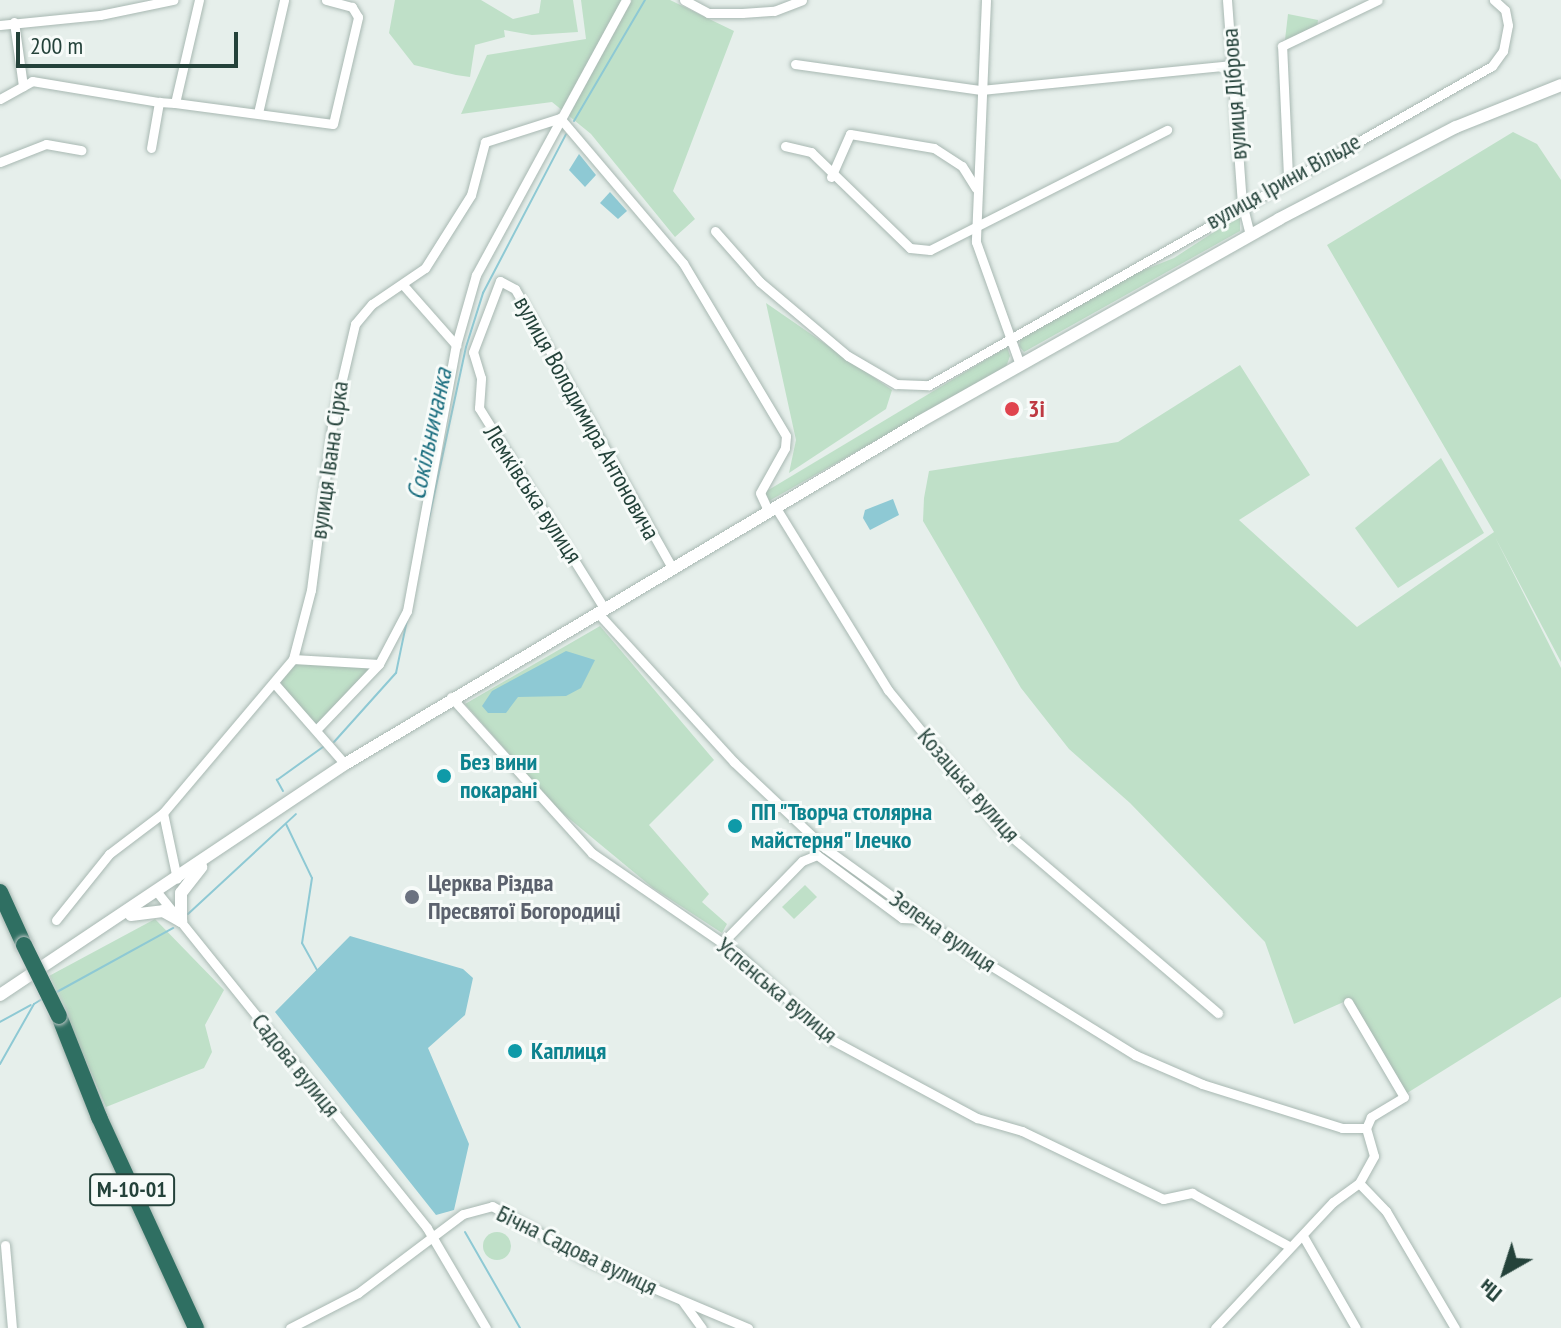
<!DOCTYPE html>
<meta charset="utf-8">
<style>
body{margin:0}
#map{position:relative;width:1561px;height:1328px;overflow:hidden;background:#e6efeb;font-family:"PT Sans Narrow",sans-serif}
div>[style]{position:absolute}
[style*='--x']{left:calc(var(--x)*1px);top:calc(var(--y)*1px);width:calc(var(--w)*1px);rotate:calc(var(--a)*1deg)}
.green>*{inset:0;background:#bfe0c8}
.round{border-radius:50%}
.water>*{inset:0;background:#8ec9d4}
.stream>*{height:2px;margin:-1px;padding:0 1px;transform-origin:1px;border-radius:1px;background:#8ec9d4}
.roads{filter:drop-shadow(0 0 2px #a8b8b2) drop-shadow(0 0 2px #a8b8b2)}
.street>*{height:9px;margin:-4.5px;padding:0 4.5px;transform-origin:4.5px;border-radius:4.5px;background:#fff}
.secondary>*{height:12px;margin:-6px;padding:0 6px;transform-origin:6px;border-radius:6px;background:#fff}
.highway>*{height:16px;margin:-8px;padding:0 8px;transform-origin:8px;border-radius:8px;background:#2f6f62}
.bridges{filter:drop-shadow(0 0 2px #c2cac8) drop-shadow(0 0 2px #c2cac8)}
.highway-bridge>*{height:16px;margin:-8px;padding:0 8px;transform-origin:8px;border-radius:8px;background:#2f6f62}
.dots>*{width:22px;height:22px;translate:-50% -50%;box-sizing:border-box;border:4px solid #f7fbf9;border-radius:50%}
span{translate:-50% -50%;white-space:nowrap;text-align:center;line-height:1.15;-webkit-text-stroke:6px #f7fbf9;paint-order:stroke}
.shield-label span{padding:2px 6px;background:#f7fbf9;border:2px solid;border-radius:6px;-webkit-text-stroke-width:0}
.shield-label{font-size:22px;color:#24423a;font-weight:700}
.street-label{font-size:24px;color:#24423a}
.health-label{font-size:24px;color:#be3a42;font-weight:700}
.left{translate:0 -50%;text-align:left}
.culture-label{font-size:24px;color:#0d838f;font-weight:700}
.worship-label{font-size:24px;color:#5b616d;font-weight:700}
.water-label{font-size:26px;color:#1c6f80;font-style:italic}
.north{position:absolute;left:1465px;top:1232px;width:80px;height:80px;-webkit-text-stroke:6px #f7fbf9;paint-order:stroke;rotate:219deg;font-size:22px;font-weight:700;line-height:32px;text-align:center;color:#24423a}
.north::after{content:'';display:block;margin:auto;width:28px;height:36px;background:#24423a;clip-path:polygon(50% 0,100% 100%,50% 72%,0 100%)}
.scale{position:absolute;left:16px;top:32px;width:222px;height:36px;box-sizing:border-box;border:4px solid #24423a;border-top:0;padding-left:10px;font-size:24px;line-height:28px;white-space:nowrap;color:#24423a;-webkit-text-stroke:6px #f7fbf9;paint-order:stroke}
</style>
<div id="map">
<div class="green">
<i style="clip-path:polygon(395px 0,481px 0,513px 19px,539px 13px,541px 0,573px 0,578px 32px,532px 35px,504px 30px,505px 37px,475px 45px,470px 77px,456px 75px,414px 65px,389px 33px)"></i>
<i style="clip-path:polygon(581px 0,670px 0,734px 31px,673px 191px,695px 219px,675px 237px,591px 134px,552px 102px,461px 114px,487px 55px,586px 39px)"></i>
<i style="clip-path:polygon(1288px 14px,1318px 20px,1317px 27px,1285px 40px)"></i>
<i style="clip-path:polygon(1513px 132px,1537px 144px,1561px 180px,1561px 662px,1495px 537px,1561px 668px,1561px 997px,1404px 1095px,1348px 1000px,1294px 1024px,1265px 942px,1130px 803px,1069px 749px,1021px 688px,923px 521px,924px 498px,929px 471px,1118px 442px,1240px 365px,1310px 475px,1239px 520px,1357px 627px,1494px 532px,1327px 245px)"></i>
<i style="clip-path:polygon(1240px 215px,1240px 231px,1024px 352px,1019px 346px,1021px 337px,1119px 280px,1174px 258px)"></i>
<i style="clip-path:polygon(766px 303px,892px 390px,886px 409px,789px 473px,796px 440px)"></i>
<i style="clip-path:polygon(1007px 347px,1010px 356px,1006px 367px,769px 501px,765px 492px)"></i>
<i style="clip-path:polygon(1441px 458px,1484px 533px,1398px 588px,1355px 528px)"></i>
<i style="clip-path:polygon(600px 626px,714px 760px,649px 825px,709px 894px,702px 902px,727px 924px,722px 933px,653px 888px,560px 811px,465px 704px)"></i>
<i style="clip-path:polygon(292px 663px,373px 668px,317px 725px,282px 687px,281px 679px)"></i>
<i style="clip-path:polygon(805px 885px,817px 897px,794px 919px,782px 907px)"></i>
<i style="clip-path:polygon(155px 919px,224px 990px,205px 1025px,212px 1052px,204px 1068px,106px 1107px,49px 976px)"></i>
<i class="round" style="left:483px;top:1232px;width:28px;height:28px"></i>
</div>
<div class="water">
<i style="clip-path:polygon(579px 154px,596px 175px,585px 187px,569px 170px)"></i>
<i style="clip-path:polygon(610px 192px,627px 211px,618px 219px,600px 203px)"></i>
<i style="clip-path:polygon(893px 499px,899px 515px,870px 530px,863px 518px,865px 510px)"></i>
<i style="clip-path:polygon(566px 651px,595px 660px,581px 688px,566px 696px,518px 697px,506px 713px,488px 713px,482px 706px,492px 691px)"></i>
<i style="clip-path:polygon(350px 936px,463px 969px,473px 978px,465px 1015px,428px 1048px,469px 1144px,454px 1210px,436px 1215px,275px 1012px)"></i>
</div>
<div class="stream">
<i style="--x:574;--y:121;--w:140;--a:-59.6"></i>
<i style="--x:426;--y:532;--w:189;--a:-77.8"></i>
<i style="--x:466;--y:347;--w:57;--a:-72.5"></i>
<i style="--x:483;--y:293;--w:179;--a:-62.4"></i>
<i style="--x:334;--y:742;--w:93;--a:-48.1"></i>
<i style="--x:396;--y:673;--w:54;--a:-78.3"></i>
<i style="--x:283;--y:791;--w:13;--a:-119"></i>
<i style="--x:277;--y:780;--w:57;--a:-35.7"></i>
<i style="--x:286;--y:824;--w:60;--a:64.3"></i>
<i style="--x:312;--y:878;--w:66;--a:98.7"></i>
<i style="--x:302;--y:943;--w:31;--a:61"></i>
<i style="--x:188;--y:914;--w:147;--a:-42.8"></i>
<i style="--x:55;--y:993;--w:135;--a:-28.8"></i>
<i style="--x:0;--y:1022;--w:35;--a:-29"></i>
<i style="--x:0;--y:1064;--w:69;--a:-60.5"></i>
<i style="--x:34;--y:1004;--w:9;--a:-32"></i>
<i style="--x:465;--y:1232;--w:111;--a:60.2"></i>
</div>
<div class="roads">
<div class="street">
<i style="--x:684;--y:0;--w:27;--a:28"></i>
<i style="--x:708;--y:13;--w:34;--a:0"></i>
<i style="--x:742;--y:13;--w:32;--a:-4"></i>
<i style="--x:774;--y:11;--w:30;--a:-21"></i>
<i style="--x:986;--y:0;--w:242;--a:92.4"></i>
<i style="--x:976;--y:242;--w:131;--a:70.3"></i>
<i style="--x:1227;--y:0;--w:204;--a:85.8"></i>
<i style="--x:1242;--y:203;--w:33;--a:76"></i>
<i style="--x:14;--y:22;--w:65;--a:82"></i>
<i style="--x:0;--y:25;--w:100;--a:-5.7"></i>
<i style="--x:100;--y:15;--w:75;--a:-11.6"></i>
<i style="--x:795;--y:64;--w:188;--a:8"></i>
<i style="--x:981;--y:90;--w:250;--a:-5.7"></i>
<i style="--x:0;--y:99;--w:37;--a:-29"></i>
<i style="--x:32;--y:81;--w:129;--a:9.4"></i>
<i style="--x:175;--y:103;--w:159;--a:7.6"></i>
<i style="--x:333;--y:124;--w:110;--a:-76.8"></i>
<i style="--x:358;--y:17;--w:12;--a:-121"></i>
<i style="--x:352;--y:7;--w:27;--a:-165"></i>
<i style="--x:258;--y:113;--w:116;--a:-77"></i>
<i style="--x:560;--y:118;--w:190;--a:49.7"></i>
<i style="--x:683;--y:263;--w:201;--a:59.2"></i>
<i style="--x:786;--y:436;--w:12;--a:95"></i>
<i style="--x:785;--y:448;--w:51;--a:119.1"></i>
<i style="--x:760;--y:493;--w:21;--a:65"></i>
<i style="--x:785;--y:146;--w:27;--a:13"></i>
<i style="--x:811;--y:152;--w:138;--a:44.1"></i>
<i style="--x:910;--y:248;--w:20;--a:6"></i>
<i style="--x:930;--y:250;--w:266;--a:-26.9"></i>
<i style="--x:151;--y:148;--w:47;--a:-80.1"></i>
<i style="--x:159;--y:102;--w:16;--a:4"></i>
<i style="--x:175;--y:103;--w:106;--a:-76.9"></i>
<i style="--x:0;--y:162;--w:49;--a:-21.4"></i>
<i style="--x:46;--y:144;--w:36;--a:10"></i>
<i style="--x:1288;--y:176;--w:130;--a:-92.6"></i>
<i style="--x:1282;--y:46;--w:106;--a:-25.6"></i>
<i style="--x:831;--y:177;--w:47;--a:-66.2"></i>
<i style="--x:850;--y:134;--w:85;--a:9.5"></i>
<i style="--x:934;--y:148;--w:33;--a:33"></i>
<i style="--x:962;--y:166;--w:26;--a:58"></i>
<i style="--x:715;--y:231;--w:68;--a:48.6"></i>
<i style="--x:760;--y:282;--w:115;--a:40.1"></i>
<i style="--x:848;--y:356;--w:56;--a:30.3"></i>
<i style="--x:896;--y:384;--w:33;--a:2"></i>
<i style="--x:929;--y:385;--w:647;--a:-29.54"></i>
<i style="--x:1492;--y:66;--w:19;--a:-54"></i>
<i style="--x:1503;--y:51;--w:26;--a:-79"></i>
<i style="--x:1508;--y:25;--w:15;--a:-101"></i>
<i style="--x:1505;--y:10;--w:15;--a:-138"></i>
<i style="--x:404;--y:286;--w:79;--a:48.6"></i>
<i style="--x:776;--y:508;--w:214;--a:58.4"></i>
<i style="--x:888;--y:690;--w:176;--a:50.8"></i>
<i style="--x:999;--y:826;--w:288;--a:40.5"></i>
<i style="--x:604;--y:608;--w:236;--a:-122"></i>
<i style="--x:479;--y:408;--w:30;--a:-86"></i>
<i style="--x:481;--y:378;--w:27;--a:-107"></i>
<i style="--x:473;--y:352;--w:76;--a:-69.2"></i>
<i style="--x:500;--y:281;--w:17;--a:28"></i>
<i style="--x:515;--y:289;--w:320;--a:60.6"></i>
<i style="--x:597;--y:612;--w:203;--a:47.6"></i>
<i style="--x:734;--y:762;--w:125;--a:43.4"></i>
<i style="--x:825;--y:848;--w:178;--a:35.8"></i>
<i style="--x:969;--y:952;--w:195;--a:31.8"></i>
<i style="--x:1135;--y:1055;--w:73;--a:23.4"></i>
<i style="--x:1202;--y:1084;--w:147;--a:17.4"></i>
<i style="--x:1342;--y:1128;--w:24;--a:0"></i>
<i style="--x:293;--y:659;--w:86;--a:3.3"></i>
<i style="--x:274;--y:683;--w:108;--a:48.8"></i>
<i style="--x:451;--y:697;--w:210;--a:47.9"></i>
<i style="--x:592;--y:853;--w:176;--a:34.6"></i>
<i style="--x:737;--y:953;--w:129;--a:42.5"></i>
<i style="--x:832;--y:1040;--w:165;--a:28.3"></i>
<i style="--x:977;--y:1118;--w:47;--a:16.1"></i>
<i style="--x:1022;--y:1131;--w:157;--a:25.7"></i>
<i style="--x:1163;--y:1199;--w:30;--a:-12"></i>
<i style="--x:1192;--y:1193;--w:111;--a:28.7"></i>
<i style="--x:316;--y:730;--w:91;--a:-46.3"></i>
<i style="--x:379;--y:664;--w:60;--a:-62.2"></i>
<i style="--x:407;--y:611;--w:270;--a:-79.6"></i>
<i style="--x:456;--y:345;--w:73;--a:-74.1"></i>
<i style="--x:476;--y:275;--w:313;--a:-61.4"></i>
<i style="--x:163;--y:813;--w:67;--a:78"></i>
<i style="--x:157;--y:892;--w:431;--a:51.2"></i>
<i style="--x:427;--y:1228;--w:116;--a:59.5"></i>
<i style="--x:56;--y:920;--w:85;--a:-51.2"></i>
<i style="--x:109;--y:854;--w:68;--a:-37.2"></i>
<i style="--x:163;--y:813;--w:202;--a:-49.8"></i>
<i style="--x:293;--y:659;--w:71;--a:-75.4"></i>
<i style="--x:311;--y:590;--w:173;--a:-82.7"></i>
<i style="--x:333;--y:418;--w:97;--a:-76.8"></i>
<i style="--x:355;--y:324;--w:26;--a:-50"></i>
<i style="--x:372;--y:304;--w:64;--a:-34.2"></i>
<i style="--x:425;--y:268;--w:86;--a:-57.8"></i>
<i style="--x:471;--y:195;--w:55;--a:-75.2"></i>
<i style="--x:485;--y:142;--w:79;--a:-17.7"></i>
<i style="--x:723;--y:942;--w:113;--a:-45.7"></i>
<i style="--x:802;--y:861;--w:16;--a:-22"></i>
<i style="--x:817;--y:855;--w:106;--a:36.5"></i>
<i style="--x:902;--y:918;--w:21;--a:3"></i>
<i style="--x:1348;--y:1002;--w:110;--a:59.5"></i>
<i style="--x:1404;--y:1097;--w:39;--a:149"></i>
<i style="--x:1371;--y:1117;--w:12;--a:114"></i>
<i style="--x:1366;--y:1128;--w:29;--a:74"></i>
<i style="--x:1374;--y:1156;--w:31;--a:119"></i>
<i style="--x:1359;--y:1183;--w:39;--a:46"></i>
<i style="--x:1386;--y:1211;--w:136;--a:59.5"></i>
<i style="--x:1303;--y:1236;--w:106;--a:60.1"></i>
<i style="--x:5;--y:1245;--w:83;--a:85.2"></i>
<i style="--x:683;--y:1302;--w:32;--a:54"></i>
<i style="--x:290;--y:1328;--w:76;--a:-27.2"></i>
<i style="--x:358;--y:1293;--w:131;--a:-37"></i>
<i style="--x:463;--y:1214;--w:30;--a:-15"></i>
<i style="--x:492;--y:1206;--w:109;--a:29.6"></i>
<i style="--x:587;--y:1260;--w:175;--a:22.9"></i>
<i style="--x:1215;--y:1328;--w:173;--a:-46.9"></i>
<i style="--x:1333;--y:1202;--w:32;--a:-36"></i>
</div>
<div class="secondary">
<i style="--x:131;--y:915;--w:32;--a:-7"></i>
<i style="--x:163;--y:911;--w:21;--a:29"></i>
<i style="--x:181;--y:921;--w:28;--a:-90"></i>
<i style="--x:181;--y:893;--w:33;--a:-52"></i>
<i style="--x:0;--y:995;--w:415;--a:-33.8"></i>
<i style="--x:345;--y:764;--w:670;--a:-30.77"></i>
<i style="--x:921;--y:421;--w:411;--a:-29.4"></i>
<i style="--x:1279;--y:219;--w:199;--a:-27.5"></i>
<i style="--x:1456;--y:127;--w:113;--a:-21.8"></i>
</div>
<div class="highway">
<i style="--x:0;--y:892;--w:58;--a:65.6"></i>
<i style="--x:59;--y:1016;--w:109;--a:68.4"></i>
<i style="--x:99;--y:1117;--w:232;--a:65.3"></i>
</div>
</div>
<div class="bridges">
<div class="highway-bridge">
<i style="--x:24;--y:945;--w:79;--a:63.8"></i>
</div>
</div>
<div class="dots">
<i style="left:1012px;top:409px;background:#e0444e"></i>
<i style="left:444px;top:776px;background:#0f9aa8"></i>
<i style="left:735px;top:826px;background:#0f9aa8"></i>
<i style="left:412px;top:897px;background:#6b7280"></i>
<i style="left:515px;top:1051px;background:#0f9aa8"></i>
</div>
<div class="shield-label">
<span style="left:132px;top:1190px">М-10-01</span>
</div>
<div class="street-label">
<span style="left:1234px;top:94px;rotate:-94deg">вулиця Діброва</span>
<span style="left:1283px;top:181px;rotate:-29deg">вулиця Ірини Вільде</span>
<span style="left:587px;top:418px;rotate:61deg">вулиця Володимира Антоновича</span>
<span style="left:329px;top:460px;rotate:-82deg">вулиця Івана Сірка</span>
<span style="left:533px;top:494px;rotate:57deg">Лемківська вулиця</span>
<span style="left:969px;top:785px;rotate:49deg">Козацька вулиця</span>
<span style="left:943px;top:931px;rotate:35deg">Зелена вулиця</span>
<span style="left:777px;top:990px;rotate:40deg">Успенська вулиця</span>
<span style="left:296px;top:1065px;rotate:51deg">Садова вулиця</span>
<span style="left:577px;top:1250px;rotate:26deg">Бічна Садова вулиця</span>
</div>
<div class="health-label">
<span class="left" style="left:1028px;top:409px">3і</span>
</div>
<div class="culture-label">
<span class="left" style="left:460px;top:776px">Без вини<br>покарані</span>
<span class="left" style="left:751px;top:826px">ПП "Творча столярна<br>майстерня" Ілечко</span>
<span class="left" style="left:531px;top:1051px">Каплиця</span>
</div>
<div class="worship-label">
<span class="left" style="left:428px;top:897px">Церква Різдва<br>Пресвятої Богородиці</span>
</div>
<div class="water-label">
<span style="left:429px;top:434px;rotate:-78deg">Сокільничанка</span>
</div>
<div class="north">Пн</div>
<div class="scale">200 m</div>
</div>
